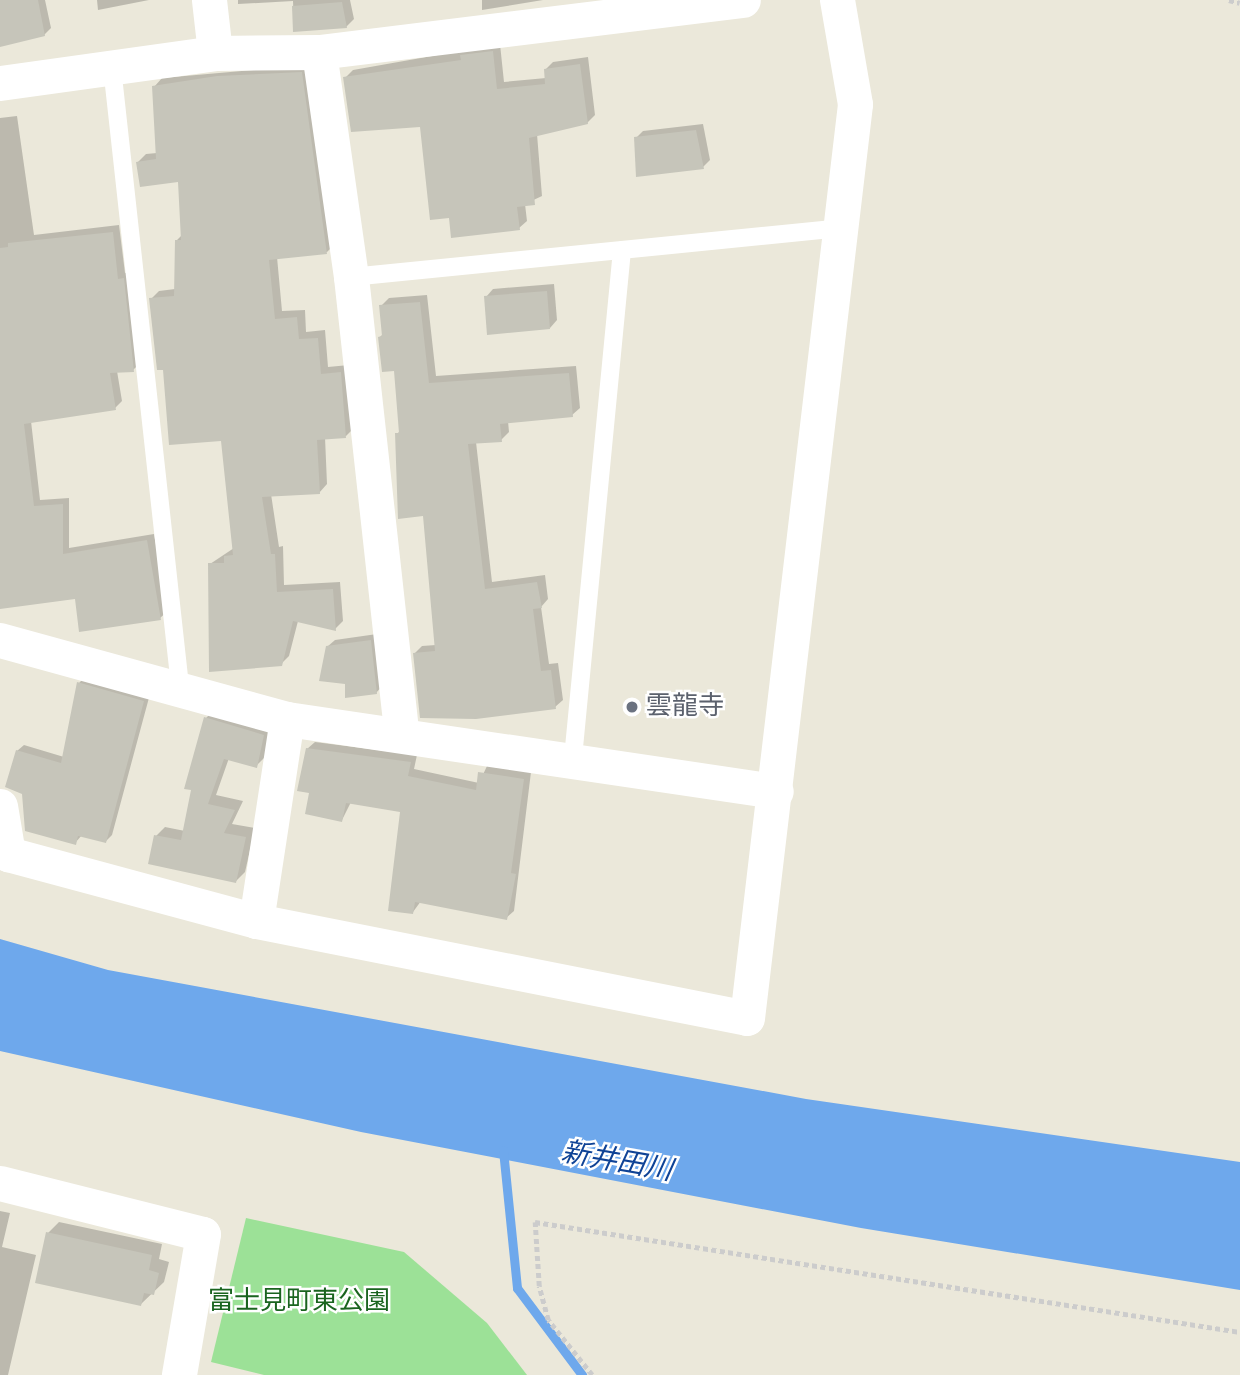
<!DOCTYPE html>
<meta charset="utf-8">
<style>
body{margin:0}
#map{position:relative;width:1240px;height:1375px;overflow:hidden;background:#ebe8da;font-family:Signika,"Noto Sans JP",sans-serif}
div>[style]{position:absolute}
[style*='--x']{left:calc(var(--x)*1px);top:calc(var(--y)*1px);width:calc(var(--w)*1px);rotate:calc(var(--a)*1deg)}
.green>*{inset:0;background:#9ce197}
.water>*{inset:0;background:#6ea8ec}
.shadow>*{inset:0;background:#0003}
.stream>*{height:9px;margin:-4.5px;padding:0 4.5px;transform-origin:4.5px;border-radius:4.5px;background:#6ea8ec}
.building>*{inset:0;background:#c6c5ba}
.path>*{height:4.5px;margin-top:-2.25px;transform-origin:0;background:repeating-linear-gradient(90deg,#ccc 0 5px,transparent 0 8.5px)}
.lane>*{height:18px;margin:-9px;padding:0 9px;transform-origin:9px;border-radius:9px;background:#fff}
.street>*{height:35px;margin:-17.5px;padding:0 17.5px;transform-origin:17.5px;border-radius:17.5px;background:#fff}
.dots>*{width:19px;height:19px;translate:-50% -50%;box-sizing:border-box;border:4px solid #fff;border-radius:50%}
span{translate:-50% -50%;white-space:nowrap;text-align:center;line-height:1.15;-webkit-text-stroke:5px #fff;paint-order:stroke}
.worship-label{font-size:26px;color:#5b616d}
.left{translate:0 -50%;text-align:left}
.park-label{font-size:26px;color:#1a641f}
.water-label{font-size:28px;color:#0f4396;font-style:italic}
</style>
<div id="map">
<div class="green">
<i style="clip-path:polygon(246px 1218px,404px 1252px,487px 1323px,527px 1375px,264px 1375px,211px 1362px)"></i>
</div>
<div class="water">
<i style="clip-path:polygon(0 939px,108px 970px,806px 1099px,1240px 1162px,1240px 1290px,861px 1228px,361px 1132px,0 1051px)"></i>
</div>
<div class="shadow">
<i style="clip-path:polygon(0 0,45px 0,51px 28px,44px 35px,0 45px)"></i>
<i style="clip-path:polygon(97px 0,149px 0,98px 10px)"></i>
<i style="clip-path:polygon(238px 0,350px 0,354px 19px,346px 27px,294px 30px,293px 1px,238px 4px)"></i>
<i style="clip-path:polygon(482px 0,543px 0,482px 10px)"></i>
<i style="clip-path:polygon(500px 44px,504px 82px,546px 78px,545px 70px,553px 62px,588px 57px,595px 115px,587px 123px,537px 134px,542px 196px,525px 204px,527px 221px,519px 228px,450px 216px,421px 125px,345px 78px,353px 70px)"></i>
<i style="clip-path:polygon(309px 65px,335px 244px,327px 252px,277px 257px,282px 311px,305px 310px,306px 332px,325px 330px,328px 367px,349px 365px,354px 428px,346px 436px,325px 437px,327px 484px,319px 493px,271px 494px,279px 547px,283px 546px,284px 585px,340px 582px,343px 621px,335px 629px,298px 621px,289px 656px,281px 664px,210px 564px,234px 548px,222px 439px,165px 368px,151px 299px,159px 291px,175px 289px,177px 240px,183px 234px,179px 180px,138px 162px,146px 154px,157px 153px,154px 87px,162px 78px)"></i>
<i style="clip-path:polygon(17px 116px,34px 235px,119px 225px,125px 273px,130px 272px,140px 363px,133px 370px,117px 371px,122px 401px,115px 408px,31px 421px,40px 500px,69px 498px,69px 548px,154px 534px,168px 611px,160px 618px,77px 598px,0 608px,0 118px)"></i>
<i style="clip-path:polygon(703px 124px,710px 160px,703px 167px,636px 138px,643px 131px)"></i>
<i style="clip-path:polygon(554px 284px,557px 320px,550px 328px,486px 297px,493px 289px)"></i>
<i style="clip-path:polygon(427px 295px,436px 376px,576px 366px,580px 408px,572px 415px,508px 421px,509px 432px,501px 440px,476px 442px,492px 582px,545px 575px,548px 599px,541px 607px,549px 664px,558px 663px,563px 700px,555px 707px,414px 654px,422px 646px,436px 645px,425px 514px,397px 434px,401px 430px,395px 369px,380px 337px,384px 333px,381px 306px,389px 298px)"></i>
<i style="clip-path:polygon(377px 634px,383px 685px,376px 693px,347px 682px,327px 647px,335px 640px)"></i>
<i style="clip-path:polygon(85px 677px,150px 694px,112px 835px,106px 841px,82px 835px,75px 843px,17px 751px,24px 745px,64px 757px,79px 683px)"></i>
<i style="clip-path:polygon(215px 709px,272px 726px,265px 757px,256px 766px,229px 758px,216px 795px,243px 801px,232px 824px,255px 828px,245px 872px,235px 882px,156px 836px,165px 827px,185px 831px,206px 718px)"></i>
<i style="clip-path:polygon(315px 742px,417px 755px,414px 769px,479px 783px,487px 766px,531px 772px,514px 911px,506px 918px,421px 901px,413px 912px,402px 810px,351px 802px,342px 820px,311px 792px,307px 749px)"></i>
<i style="clip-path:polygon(0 1211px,10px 1213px,2px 1247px,36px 1255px,8px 1375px,0 1375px)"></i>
<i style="clip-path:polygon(59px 1222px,162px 1244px,159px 1259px,169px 1262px,164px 1282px,141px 1304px,48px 1233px)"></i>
</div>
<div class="stream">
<i style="--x:503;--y:1150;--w:139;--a:84.2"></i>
<i style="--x:517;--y:1288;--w:109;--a:53.2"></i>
</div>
<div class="building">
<i style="clip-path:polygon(0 0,38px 0,45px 36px,0 47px)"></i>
<i style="clip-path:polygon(342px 2px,347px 28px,293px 32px,292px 6px)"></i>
<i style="clip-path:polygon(493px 51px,497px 89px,545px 84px,544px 69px,580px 64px,588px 124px,529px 138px,535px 205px,517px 207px,520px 230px,451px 238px,449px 218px,430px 220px,420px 127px,351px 132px,343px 77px,461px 60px,460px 55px)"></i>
<i style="clip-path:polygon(302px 72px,327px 254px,269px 260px,275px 319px,297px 317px,299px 339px,318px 338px,321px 374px,341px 372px,346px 438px,317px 440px,320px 494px,262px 497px,271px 554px,275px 554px,277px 592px,333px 589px,336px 631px,293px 621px,282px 666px,209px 672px,208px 563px,224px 563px,224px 556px,233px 555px,221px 441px,169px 445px,163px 370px,157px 370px,149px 298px,174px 296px,175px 240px,181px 240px,178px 182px,140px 187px,136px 162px,156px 159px,152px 86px,217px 76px)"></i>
<i style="clip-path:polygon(696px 130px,704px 169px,636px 177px,634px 137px)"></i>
<i style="clip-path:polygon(113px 232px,118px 279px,124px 278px,134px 372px,110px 373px,116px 410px,24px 424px,34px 506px,63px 504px,63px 554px,147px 540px,161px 620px,79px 632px,75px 599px,0 609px,0 248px,8px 247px,8px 243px)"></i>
<i style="clip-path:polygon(547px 291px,550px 329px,487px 335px,484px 296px)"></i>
<i style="clip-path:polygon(420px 302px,429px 383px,569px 373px,573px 417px,500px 424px,502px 442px,468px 444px,485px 589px,537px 582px,542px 608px,533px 609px,541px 671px,551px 670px,556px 709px,476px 719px,420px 718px,413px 653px,435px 651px,423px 516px,398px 519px,395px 433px,399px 433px,394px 371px,382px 372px,378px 337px,382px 336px,379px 305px)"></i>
<i style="clip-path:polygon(371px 640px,377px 694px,345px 698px,345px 684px,319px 681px,326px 646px)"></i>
<i style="clip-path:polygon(77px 682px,144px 701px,106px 843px,78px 836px,76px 845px,25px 831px,22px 794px,5px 787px,16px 750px,61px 763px)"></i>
<i style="clip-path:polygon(204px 717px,264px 735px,257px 768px,224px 759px,208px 804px,235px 810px,224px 833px,246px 837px,236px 883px,148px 864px,154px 835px,181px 840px,191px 790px,184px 789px)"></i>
<i style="clip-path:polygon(306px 748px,411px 762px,408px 776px,476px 790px,478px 772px,524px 779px,511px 873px,516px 874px,507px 920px,415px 902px,413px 914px,388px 911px,400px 812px,346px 803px,342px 822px,305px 814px,309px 793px,297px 791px)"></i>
<i style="clip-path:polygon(46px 1232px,152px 1255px,149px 1270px,159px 1273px,154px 1295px,144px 1293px,141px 1306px,35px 1283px)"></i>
</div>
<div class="path">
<i style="--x:1229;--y:0;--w:11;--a:15"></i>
<i style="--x:592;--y:1375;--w:70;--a:-128.7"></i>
<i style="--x:548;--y:1320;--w:35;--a:-105"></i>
<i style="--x:539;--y:1286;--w:64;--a:-93.6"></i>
<i style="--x:535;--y:1222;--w:714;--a:8.87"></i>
</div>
<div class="lane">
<i style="--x:112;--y:67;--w:623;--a:83.73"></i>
<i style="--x:351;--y:277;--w:492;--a:-5.7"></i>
<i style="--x:573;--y:758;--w:510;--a:-84.49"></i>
</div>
<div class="street">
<i style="--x:209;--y:0;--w:53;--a:83.5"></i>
<i style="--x:319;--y:52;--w:227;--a:81.9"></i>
<i style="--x:351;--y:277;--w:459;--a:83.7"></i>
<i style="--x:0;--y:83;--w:217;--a:-7.9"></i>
<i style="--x:215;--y:53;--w:104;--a:-0.6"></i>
<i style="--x:319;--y:52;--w:427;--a:-7"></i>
<i style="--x:0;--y:640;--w:298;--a:15.4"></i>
<i style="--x:287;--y:719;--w:494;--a:8.4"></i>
<i style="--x:0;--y:806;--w:49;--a:80.5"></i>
<i style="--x:8;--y:854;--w:257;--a:15.1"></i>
<i style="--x:256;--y:921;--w:500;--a:11.18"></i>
<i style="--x:747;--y:1018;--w:920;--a:-83.26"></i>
<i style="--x:855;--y:104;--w:106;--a:-99.8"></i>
<i style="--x:256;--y:921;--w:204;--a:-81.3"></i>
<i style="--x:0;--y:1183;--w:209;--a:14.1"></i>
<i style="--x:203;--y:1234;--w:143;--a:99.7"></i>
</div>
<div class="dots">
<i style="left:632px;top:707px;background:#6b7280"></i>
</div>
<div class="worship-label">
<span class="left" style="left:646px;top:707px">雲龍寺</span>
</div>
<div class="park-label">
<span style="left:299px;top:1302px">富士見町東公園</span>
</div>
<div class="water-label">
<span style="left:617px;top:1161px;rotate:10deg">新井田川</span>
</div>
</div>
